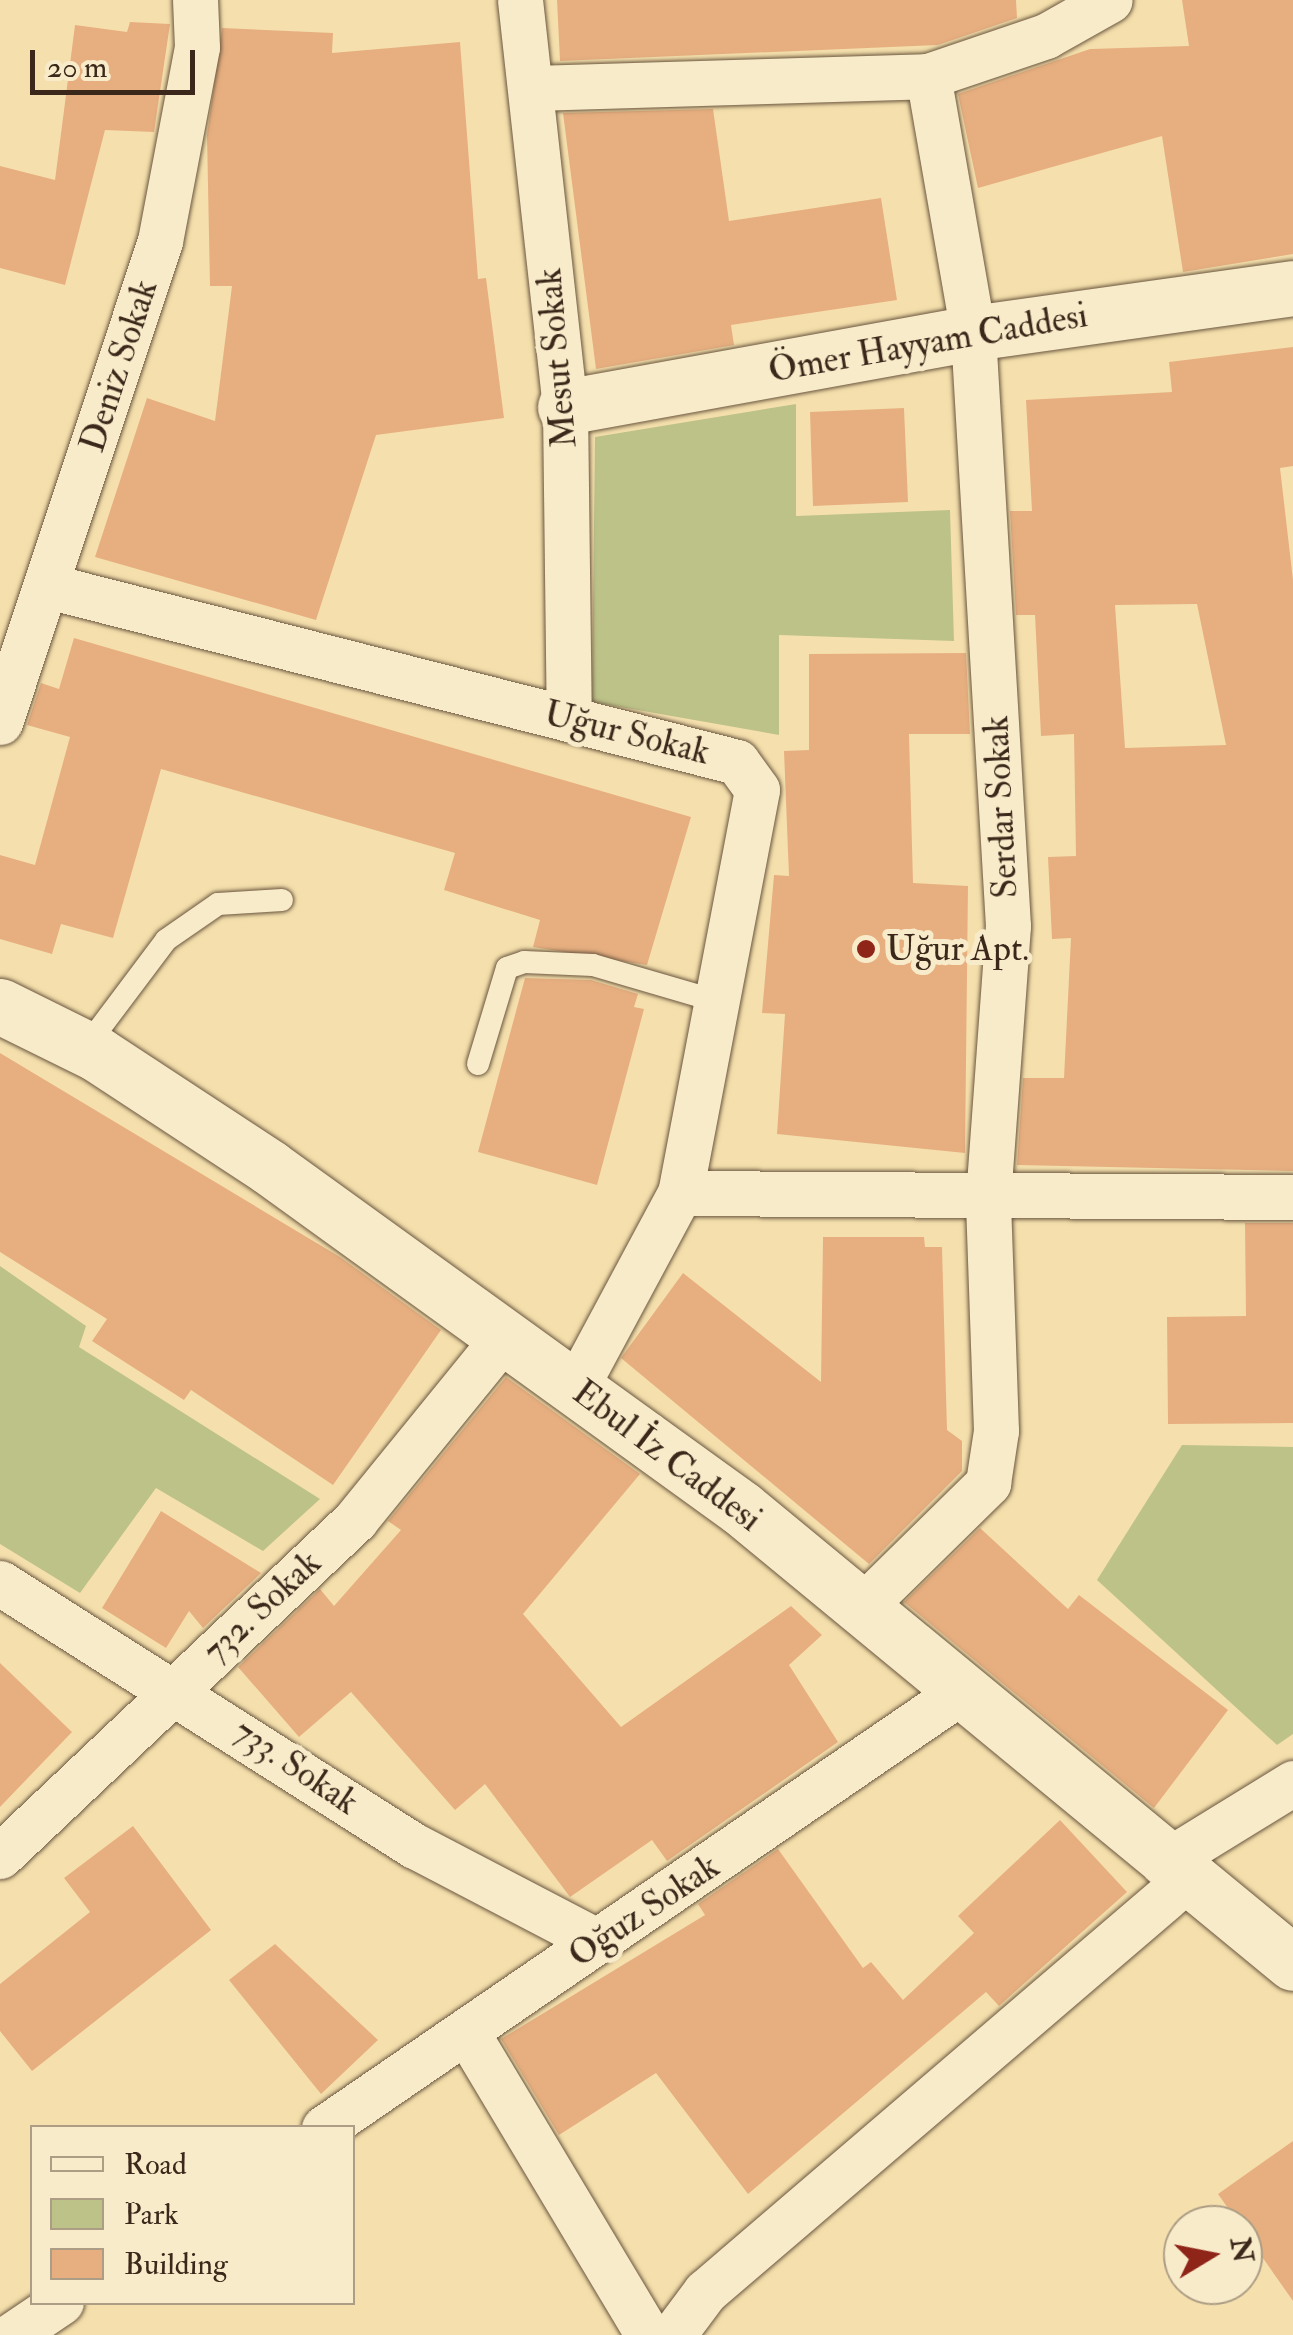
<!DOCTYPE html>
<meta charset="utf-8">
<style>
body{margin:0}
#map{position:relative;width:1293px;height:2335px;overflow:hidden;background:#f5e0ad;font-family:"IM FELL Double Pica",serif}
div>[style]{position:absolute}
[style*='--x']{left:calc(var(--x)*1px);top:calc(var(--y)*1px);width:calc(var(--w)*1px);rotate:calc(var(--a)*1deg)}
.green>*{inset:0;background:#bdc289}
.building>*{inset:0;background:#e7af80}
.roads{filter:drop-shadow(0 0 2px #6a563f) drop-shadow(0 0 2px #6a563f)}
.lane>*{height:22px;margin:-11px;padding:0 11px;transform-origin:11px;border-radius:11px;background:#f8ebca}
.street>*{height:45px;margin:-22.5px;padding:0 22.5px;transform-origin:22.5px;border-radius:22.5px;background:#f8ebca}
.secondary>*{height:55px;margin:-27.5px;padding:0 27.5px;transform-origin:27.5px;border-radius:27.5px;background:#f8ebca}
.dots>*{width:28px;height:28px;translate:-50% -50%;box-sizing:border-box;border:5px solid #f8ebca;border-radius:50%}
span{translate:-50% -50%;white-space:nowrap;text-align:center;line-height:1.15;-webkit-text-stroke:10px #f8ebca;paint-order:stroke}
.street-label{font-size:35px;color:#3b281a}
.poi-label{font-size:35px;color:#3b281a}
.left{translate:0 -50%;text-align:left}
.legend{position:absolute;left:30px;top:2125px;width:325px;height:180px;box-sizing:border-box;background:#f8ebca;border:2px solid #ac9d84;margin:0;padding:12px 18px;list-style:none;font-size:30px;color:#3b281a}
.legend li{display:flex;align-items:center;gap:20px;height:50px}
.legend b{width:50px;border:2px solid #ac9d84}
.north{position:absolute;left:1163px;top:2205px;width:100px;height:100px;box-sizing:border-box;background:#f8ebca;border:2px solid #ac9d84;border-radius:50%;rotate:80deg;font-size:28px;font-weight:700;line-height:40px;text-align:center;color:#3b281a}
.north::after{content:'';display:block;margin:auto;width:35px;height:45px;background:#8f2418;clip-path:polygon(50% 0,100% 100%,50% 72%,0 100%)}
.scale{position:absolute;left:30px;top:50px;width:165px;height:45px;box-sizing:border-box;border:5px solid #3b281a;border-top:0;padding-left:12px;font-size:30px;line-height:35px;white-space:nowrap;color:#3b281a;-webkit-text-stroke:8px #f8ebca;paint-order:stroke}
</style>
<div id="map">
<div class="green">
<i style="clip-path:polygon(796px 404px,796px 516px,950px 510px,954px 641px,779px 635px,779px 735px,592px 702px,595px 437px)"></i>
<i style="clip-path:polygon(0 1266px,86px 1326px,79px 1347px,320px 1499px,263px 1551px,156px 1488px,80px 1593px,0 1544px)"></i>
<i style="clip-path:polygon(1182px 1445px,1293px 1447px,1293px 1734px,1277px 1745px,1097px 1580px)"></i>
</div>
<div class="building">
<i style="clip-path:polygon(557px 0,1016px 0,1017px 18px,938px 45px,560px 61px)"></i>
<i style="clip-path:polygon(1182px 0,1293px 0,1293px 254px,1183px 272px,1162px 136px,978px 188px,958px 94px,1090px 49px,1189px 46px)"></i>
<i style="clip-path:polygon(130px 22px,170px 24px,154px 132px,105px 130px,65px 285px,0 268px,0 166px,55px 180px,75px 25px,127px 32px)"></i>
<i style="clip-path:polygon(222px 28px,333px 33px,332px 53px,460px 42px,478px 279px,486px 278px,504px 418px,376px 435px,316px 620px,95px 557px,147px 398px,215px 421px,232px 286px,210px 286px,207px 135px)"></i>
<i style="clip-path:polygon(713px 109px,729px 221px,881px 198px,897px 300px,731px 325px,734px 345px,596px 369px,563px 113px)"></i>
<i style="clip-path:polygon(evenodd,1293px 347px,1293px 466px,1280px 468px,1293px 580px,1293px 1171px,1017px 1165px,1023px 1078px,1064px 1078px,1071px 938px,1052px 939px,1048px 857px,1076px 856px,1074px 734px,1041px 736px,1035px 615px,1016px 615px,1010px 511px,1032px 511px,1026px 400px,1172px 392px,1169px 362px,1293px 347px,1197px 604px,1226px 745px,1125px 748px,1115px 605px,1197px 604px)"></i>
<i style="clip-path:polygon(904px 408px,908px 502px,813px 506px,810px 412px)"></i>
<i style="clip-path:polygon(74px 638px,691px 817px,647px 965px,533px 947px,540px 920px,444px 890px,455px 853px,161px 769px,113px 938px,61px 924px,52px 954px,0 939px,0 855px,35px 865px,70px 737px,27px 725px,41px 683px,59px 689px)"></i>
<i style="clip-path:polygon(966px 653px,970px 734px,909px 734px,913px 883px,968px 886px,965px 1153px,777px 1134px,785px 1014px,762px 1013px,774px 875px,789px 876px,784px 751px,809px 750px,809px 654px)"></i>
<i style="clip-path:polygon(525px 978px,591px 980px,638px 994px,634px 1007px,644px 1009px,597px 1185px,478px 1152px)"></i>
<i style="clip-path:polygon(0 1053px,340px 1257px,441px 1330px,333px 1485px,191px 1390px,184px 1400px,92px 1341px,107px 1319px,0 1252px)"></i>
<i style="clip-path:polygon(1245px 1223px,1293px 1223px,1293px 1423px,1168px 1424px,1167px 1317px,1246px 1316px)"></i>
<i style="clip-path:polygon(823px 1237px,924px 1237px,925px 1247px,942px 1247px,947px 1430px,962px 1441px,962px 1471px,869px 1564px,621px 1358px,683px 1273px,821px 1382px)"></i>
<i style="clip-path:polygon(506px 1377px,640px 1474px,523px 1614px,621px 1727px,791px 1606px,822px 1635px,789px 1665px,838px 1742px,667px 1861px,652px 1840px,570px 1897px,485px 1784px,455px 1810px,351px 1692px,299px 1737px,238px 1667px,320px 1589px,334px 1606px,401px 1530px,388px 1521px)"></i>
<i style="clip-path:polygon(161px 1511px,261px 1573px,203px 1628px,189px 1611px,166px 1648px,102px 1608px)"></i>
<i style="clip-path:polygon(980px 1528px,1068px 1609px,1079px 1595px,1228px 1710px,1154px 1808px,904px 1602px)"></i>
<i style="clip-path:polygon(0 1663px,72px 1732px,0 1807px)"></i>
<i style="clip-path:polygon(1060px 1820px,1127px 1892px,999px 2006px,986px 1992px,748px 2194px,656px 2073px,559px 2135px,501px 2039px,705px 1915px,698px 1904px,778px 1849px,863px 1968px,871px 1962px,903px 2000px,974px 1933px,958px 1916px)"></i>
<i style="clip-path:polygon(133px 1826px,211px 1930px,32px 2071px,0 2031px,0 1984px,90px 1912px,64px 1878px)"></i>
<i style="clip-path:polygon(275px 1944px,378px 2040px,321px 2094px,229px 1980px)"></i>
<i style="clip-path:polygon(1293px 2141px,1293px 2301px,1218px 2194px)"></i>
</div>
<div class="roads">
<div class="lane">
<i style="--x:85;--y:1048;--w:135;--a:-53.1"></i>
<i style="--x:166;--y:940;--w:63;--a:-34.7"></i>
<i style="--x:218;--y:904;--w:64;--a:-3.6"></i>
<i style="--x:478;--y:1064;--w:100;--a:-73.2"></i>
<i style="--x:507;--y:968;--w:18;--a:-19"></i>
<i style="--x:524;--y:962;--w:69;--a:2.5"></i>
<i style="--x:593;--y:965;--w:128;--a:16.3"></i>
</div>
<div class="street">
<i style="--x:520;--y:0;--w:409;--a:83.7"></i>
<i style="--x:565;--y:407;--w:311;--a:89.3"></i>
<i style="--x:531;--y:88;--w:397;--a:-1.7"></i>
<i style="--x:928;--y:76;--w:125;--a:-18.7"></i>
<i style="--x:1046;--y:36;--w:73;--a:-29.4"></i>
<i style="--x:48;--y:586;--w:711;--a:14.33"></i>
<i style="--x:737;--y:762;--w:34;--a:54"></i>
<i style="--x:757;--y:790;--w:410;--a:100.8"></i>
<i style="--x:680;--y:1193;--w:220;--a:118.2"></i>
<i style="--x:0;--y:722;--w:507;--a:-71.6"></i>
<i style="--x:160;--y:241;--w:197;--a:-79.2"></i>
<i style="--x:197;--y:47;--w:47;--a:-92.4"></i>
<i style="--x:680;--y:1193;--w:613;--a:0.37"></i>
<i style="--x:0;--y:1583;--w:491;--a:32.4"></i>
<i style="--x:415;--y:1846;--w:205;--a:27.6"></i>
<i style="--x:860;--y:1609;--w:180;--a:-44.5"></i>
<i style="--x:988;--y:1483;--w:53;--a:-81.3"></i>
<i style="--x:996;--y:1431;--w:233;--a:-92"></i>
<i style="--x:988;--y:1198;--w:273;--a:-85.8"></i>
<i style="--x:1008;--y:926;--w:594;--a:-93.38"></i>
<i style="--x:973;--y:333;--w:261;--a:-99.9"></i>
<i style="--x:0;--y:1856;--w:490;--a:-43.4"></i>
<i style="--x:356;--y:1519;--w:233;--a:-50.9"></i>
<i style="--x:1163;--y:1863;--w:153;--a:-31.6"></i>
<i style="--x:469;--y:2036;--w:348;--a:59.1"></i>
<i style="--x:324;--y:2128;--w:773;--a:-34.41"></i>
<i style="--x:12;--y:2335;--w:59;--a:-34"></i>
<i style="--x:673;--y:2335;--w:54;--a:-53.3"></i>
<i style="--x:705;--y:2292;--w:633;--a:-40.58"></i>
</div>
<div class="secondary">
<i style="--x:565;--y:407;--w:415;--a:-10.3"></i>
<i style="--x:973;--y:333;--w:323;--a:-8"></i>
<i style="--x:0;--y:1006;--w:108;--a:26.3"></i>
<i style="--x:97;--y:1054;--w:206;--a:33.3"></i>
<i style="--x:269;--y:1167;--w:582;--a:35.85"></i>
<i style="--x:741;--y:1508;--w:715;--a:39.5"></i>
</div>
</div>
<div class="dots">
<i style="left:866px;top:949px;background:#8f2418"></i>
</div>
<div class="street-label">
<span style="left:928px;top:343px;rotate:-10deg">Ömer Hayyam Caddesi</span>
<span style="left:557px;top:358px;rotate:-95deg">Mesut Sokak</span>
<span style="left:119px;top:366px;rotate:-72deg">Deniz Sokak</span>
<span style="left:627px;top:733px;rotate:14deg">Uğur Sokak</span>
<span style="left:1001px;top:807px;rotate:-93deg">Serdar Sokak</span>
<span style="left:667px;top:1456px;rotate:37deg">Ebul İz Caddesi</span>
<span style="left:262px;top:1607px;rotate:-43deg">732. Sokak</span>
<span style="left:296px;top:1767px;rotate:34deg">733. Sokak</span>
<span style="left:644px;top:1911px;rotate:-34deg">Oğuz Sokak</span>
</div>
<div class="poi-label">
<span class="left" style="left:886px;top:949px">Uğur Apt.</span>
</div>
<ul class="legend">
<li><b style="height:12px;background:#f8ebca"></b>Road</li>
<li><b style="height:28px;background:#bdc289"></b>Park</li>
<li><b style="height:28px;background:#e7af80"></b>Building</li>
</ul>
<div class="north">N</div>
<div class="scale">20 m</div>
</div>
